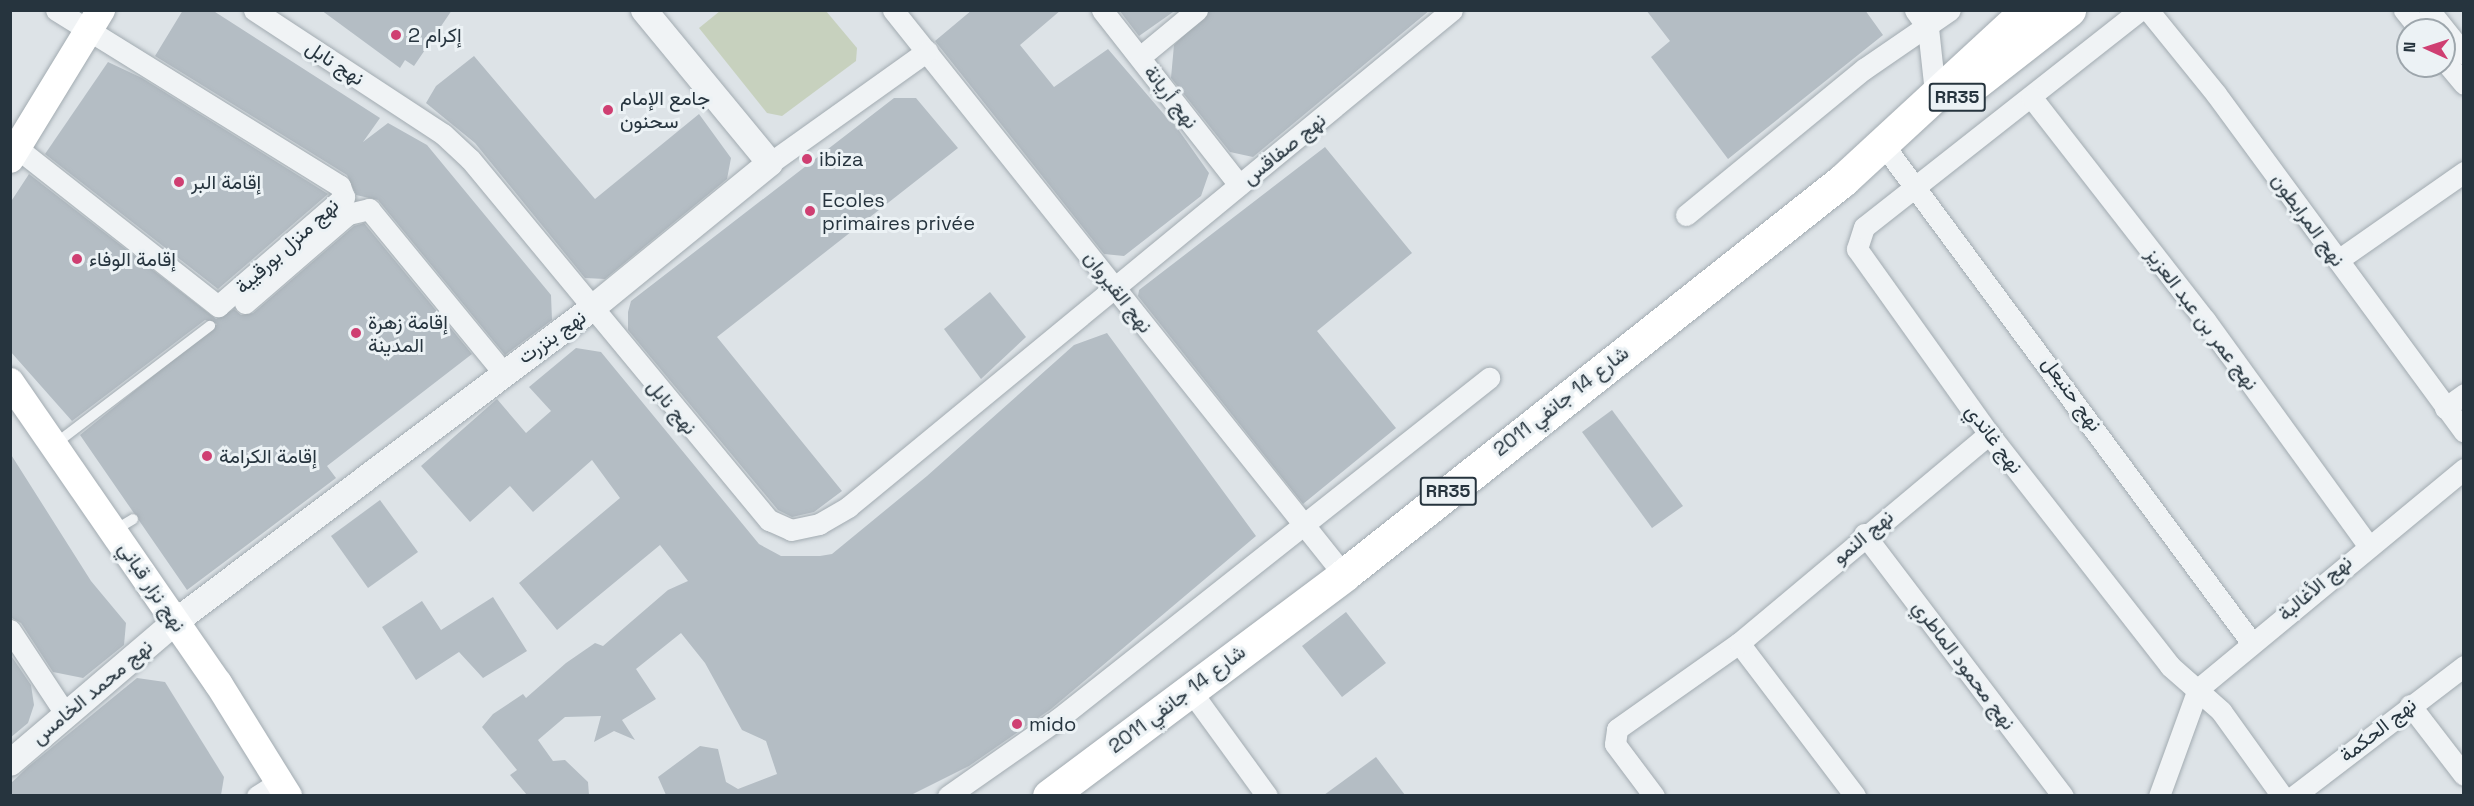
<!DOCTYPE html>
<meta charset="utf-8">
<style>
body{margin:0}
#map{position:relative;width:2474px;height:806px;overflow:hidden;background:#dde3e7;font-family:"Space Grotesk",Vazirmatn,sans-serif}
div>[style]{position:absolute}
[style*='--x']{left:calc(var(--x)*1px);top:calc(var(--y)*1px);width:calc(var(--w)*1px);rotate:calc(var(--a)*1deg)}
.green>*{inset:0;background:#c7d1be}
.building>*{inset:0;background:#b4bdc4}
.roads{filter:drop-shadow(0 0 2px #a2abb1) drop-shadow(0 0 2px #a2abb1)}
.service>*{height:10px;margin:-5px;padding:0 5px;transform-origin:5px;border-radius:5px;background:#f0f3f5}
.minor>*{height:21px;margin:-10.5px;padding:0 10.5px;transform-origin:10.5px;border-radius:10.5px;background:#f0f3f5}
.tertiary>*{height:26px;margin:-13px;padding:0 13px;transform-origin:13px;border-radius:13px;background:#f0f3f5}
.secondary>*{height:28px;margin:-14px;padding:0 14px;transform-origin:14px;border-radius:14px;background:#fff}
.primary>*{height:33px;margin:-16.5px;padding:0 16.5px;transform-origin:16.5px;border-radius:16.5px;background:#fff}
.dots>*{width:16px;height:16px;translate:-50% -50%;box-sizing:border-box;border:3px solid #ecf2f5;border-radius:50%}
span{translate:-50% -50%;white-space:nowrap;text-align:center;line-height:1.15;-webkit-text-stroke:6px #ecf2f5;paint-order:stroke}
.shield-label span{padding:2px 4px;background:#ecf2f5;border:2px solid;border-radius:4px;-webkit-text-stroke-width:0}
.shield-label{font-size:18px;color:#26343e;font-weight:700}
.poi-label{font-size:20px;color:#26343e}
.left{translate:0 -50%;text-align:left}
.street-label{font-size:20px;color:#26343e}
.frame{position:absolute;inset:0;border:12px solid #26343e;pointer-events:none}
.north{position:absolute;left:2396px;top:18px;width:60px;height:60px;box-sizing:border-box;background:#ecf2f5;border:2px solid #9da6ac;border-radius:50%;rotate:273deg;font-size:16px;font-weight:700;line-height:24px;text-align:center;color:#26343e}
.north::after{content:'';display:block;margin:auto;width:21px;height:27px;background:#cf3f72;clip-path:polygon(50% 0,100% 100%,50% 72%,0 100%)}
</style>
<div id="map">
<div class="green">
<i style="clip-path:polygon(720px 11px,826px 11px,857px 48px,856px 61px,782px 116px,767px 113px,699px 28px)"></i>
</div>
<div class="building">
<i style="clip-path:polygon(183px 10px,212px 10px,380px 118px,363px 142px,388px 123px,427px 145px,551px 295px,552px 320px,505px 355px,378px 200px,356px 195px,347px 175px,155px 56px)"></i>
<i style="clip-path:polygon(321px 10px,452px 10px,414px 66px,405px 60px,400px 68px)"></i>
<i style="clip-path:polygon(972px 10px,1061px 10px,1020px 45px,1054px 87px,1108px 49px,1168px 119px,1168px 115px,1209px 173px,1201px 196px,1124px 256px,1104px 254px,935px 41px)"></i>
<i style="clip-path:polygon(1119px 10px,1176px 10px,1139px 36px)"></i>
<i style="clip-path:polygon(1209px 10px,1430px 10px,1253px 157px,1230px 152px,1171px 78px,1174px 45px)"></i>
<i style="clip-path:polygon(1646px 10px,1865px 10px,1883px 35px,1728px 159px,1651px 57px,1670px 41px)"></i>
<i style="clip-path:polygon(474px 56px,595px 199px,699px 114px,731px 158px,727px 179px,605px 279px,585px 278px,475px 143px,426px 103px,436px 86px)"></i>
<i style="clip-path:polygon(108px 62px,142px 78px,328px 194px,218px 289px,45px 154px)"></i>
<i style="clip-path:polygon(894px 98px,916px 98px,958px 148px,717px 337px,842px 491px,814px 512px,792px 517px,778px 510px,628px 330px,628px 312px,631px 301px)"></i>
<i style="clip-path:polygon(1325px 147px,1412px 253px,1317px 331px,1396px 428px,1303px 504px,1138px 296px,1139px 290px)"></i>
<i style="clip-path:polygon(29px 174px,216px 319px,234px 309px,241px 315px,253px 313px,354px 226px,364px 223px,472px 354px,327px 466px,336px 478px,187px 590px,80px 435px,217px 324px,205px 320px,72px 421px,10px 351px,10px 203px)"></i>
<i style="clip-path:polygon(990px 292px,1026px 337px,981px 379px,944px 329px)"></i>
<i style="clip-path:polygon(1107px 333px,1256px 536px,1051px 709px,969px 766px,911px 795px,666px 795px,658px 777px,700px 746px,718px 749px,726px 782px,738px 789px,777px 774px,766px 741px,742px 730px,705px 663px,681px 633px,636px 669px,656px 699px,622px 720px,635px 740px,614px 731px,594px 742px,601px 716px,565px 717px,538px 740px,553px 761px,565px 760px,588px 782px,589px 795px,527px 795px,510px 775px,517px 770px,482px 727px,493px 714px,523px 694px,526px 698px,566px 663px,595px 643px,603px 646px,668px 590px,688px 581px,660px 545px,557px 630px,519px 583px,620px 498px,592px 460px,533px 512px,510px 486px,470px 522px,421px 466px,497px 399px,526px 433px,551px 411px,529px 387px,576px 348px,601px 352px,759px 544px,781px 556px,820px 556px,832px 554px,927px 476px,1074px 345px)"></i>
<i style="clip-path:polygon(1612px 410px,1683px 506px,1652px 528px,1582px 432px)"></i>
<i style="clip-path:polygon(10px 453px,91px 581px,126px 623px,124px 645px,83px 678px,53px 672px,21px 623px,10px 617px)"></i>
<i style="clip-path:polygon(380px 500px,418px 552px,368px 588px,331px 536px)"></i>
<i style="clip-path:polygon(493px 597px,527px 651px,483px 678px,459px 652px,416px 680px,382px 627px,422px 601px,441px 630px)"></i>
<i style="clip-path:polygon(1346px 612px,1386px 663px,1342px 697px,1302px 646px)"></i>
<i style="clip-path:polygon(10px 654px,31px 685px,34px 705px,28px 723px,10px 738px)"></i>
<i style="clip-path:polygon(137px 678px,165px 682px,224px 777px,221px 795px,10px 795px,10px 784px,28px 767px)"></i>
<i style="clip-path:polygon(1376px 757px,1405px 795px,1324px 795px)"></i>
</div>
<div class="roads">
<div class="service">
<i style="--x:55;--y:444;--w:195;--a:-37.3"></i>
<i style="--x:115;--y:530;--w:21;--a:-31"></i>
</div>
<div class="minor">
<i style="--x:254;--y:10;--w:226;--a:33.3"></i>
<i style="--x:443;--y:134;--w:37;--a:43"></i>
<i style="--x:470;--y:159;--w:469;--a:50.4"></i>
<i style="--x:769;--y:520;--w:24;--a:24"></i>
<i style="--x:791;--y:530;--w:29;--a:-12"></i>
<i style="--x:819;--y:524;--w:34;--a:-30"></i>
<i style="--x:848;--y:507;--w:782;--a:-39.45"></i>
<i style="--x:893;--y:10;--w:723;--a:51.4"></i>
<i style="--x:1102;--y:10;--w:222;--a:51.9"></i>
<i style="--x:1915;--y:10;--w:22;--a:54"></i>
<i style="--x:1928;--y:28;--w:64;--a:83.8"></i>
<i style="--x:2140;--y:10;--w:351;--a:141.8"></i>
<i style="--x:1864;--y:227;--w:23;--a:108"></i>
<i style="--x:1857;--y:249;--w:227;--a:54.5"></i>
<i style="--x:1989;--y:434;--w:294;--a:52"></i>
<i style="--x:2170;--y:666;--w:68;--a:41.4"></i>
<i style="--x:2221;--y:711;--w:105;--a:54.3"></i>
<i style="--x:2148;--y:10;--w:108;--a:51"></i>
<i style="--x:2216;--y:94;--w:419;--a:53.7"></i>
<i style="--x:2404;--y:10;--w:26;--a:51"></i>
<i style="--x:2429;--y:10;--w:56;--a:51.5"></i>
<i style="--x:1140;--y:57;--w:74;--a:-39.5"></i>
<i style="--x:2444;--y:60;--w:31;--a:50"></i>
<i style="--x:2032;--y:98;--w:281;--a:52.1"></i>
<i style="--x:2205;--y:320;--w:276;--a:54.1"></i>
<i style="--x:17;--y:148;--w:256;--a:38.2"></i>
<i style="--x:218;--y:306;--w:167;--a:-40.9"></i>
<i style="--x:344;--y:197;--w:12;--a:-110"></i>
<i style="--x:340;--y:186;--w:334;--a:-148.2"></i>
<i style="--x:1888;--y:151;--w:611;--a:53.52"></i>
<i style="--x:770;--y:163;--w:193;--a:-35.5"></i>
<i style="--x:1686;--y:215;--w:230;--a:-39.4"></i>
<i style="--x:1864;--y:69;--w:104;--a:-34.5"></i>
<i style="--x:2338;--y:260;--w:154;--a:-34.9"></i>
<i style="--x:245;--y:303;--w:136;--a:-40.8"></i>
<i style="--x:348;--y:214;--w:22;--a:-13"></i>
<i style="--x:369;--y:209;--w:211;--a:50.6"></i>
<i style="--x:2445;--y:408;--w:24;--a:-36"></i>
<i style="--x:1864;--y:534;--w:329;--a:52.8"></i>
<i style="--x:10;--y:630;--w:98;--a:56.6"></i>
<i style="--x:1739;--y:643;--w:192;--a:52.8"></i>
<i style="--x:1190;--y:690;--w:131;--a:54"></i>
<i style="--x:2410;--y:705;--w:88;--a:52.4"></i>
<i style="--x:257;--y:796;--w:26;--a:-32"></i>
<i style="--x:948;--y:796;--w:134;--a:-35"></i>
<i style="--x:1058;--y:719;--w:550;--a:-38.35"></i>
<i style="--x:1654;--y:796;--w:65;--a:-126.9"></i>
<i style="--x:1615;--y:744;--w:15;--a:-82"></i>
<i style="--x:1617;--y:729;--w:149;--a:-35.2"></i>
<i style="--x:1739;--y:643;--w:326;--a:-39.9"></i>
<i style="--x:2159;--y:796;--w:114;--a:-70"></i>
<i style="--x:2198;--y:689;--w:345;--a:-39.6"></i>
<i style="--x:2294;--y:796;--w:214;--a:-37.4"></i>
</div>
<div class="tertiary">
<i style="--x:10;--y:763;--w:217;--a:-40.5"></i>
<i style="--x:175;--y:622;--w:519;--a:-36.94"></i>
<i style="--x:590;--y:310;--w:232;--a:-39.2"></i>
<i style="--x:770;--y:163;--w:198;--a:-129.5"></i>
</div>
<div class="secondary">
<i style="--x:10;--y:159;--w:175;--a:-58.6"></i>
<i style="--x:10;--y:382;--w:366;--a:55.4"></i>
<i style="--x:218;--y:683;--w:133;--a:58.2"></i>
</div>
<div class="primary">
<i style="--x:1973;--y:85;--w:122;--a:-38"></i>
<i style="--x:1049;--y:796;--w:369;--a:-36.8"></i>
<i style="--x:1344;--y:575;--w:636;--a:-38.36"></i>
<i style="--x:1843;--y:180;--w:251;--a:-42.7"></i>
</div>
</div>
<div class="dots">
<i style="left:396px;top:35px;background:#cf3f72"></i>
<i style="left:608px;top:110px;background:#cf3f72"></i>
<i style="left:807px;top:159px;background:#cf3f72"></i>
<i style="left:179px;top:182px;background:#cf3f72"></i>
<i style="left:810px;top:211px;background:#cf3f72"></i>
<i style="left:77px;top:259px;background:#cf3f72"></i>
<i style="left:356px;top:333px;background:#cf3f72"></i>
<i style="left:207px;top:456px;background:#cf3f72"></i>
<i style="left:1017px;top:724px;background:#cf3f72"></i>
</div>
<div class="shield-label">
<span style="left:1957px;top:97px">RR35</span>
<span style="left:1448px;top:491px">RR35</span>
</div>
<div class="poi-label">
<span class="left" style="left:408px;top:35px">إكرام 2</span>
<span class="left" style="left:620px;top:110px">جامع الإمام<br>سحنون</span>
<span class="left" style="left:819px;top:159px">ibiza</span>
<span class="left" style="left:191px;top:182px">إقامة البر</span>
<span class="left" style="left:822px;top:212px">Ecoles<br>primaires privée</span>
<span class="left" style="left:89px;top:259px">إقامة الوفاء</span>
<span class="left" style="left:368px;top:334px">إقامة زهرة<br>المدينة</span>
<span class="left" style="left:219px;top:456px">إقامة الكرامة</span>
<span class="left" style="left:1029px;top:724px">mido</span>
</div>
<div class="street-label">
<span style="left:335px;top:63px;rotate:33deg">نهج نابل</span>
<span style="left:1171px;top:97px;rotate:52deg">نهج أريانة</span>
<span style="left:1284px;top:149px;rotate:-39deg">نهج صفاقس</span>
<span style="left:2308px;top:220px;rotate:54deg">نهج المرابطون</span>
<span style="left:287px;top:246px;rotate:-42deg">نهج منزل بورقيبة</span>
<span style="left:1118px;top:292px;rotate:52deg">نهج القيروان</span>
<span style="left:2202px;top:319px;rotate:53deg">نهج عمر بن عبد العزيز</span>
<span style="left:552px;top:337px;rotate:-35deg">نهج بنزرت</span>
<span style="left:2072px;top:394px;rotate:54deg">نهج حنبعل</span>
<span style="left:1561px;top:401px;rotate:-38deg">شارع 14 جانفي 2011</span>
<span style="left:672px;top:407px;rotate:50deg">نهج نابل</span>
<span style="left:1994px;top:439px;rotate:53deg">نهج غاندي</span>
<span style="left:1863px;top:537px;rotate:-40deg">نهج النمو</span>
<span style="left:152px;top:587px;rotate:56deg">نهج نزار قباني</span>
<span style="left:2315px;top:588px;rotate:-40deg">نهج الأغالبة</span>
<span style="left:1964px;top:665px;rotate:53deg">نهج محمود الماطري</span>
<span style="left:92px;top:692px;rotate:-40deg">نهج محمد الخامس</span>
<span style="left:1177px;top:699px;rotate:-37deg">شارع 14 جانفي 2011</span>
<span style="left:2378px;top:730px;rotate:-38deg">نهج الحكمة</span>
</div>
<div class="frame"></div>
<div class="north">N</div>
</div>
